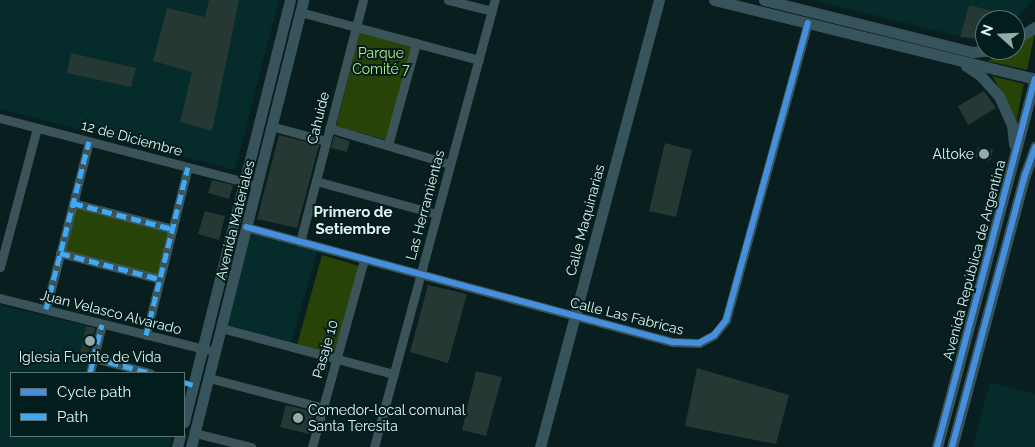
<!DOCTYPE html>
<meta charset="utf-8">
<style>
body{margin:0}
#map{position:relative;width:1035px;height:447px;overflow:hidden;background:#091e1e;font-family:Raleway,sans-serif}
div>[style]{position:absolute}
[style*='--x']{left:calc(var(--x)*1px);top:calc(var(--y)*1px);width:calc(var(--w)*1px);rotate:calc(var(--a)*1deg)}
.built>*{inset:0;background:#052b2a}
.green>*{inset:0;background:#274307}
.building>*{inset:0;background:#253834}
.street>*{height:9px;margin:-4.5px;padding:0 4.5px;transform-origin:4.5px;border-radius:4.5px;background:#3a545a}
.secondary>*{height:11px;margin:-5.5px;padding:0 5.5px;transform-origin:5.5px;border-radius:5.5px;background:#37535b}
.quiet>*{height:5px;margin-top:-2.5px;transform-origin:0;background:repeating-linear-gradient(90deg,#3fa9f5 0 10px,transparent 0 15px)}
.cycleway>*{height:6px;margin:-3px;padding:0 3px;transform-origin:3px;border-radius:3px;background:#468fdf}
.dots>*{width:14px;height:14px;translate:-50% -50%;box-sizing:border-box;border:2px solid #011d1c;border-radius:50%}
span{translate:-50% -50%;white-space:nowrap;text-align:center;line-height:1.15;-webkit-text-stroke:4px #011d1c;paint-order:stroke}
.park-label{font-size:14px;color:#b7ed85}
.street-label{font-size:14px;color:#e0f5f4}
.poi-label{font-size:14px;color:#e0f5f4}
.right{translate:-100% -50%;text-align:right}
.left{translate:0 -50%;text-align:left}
.neighbourhood-label{font-size:15px;color:#e0f5f4;font-weight:700}
.legend{position:absolute;left:10px;top:372px;width:175px;height:65px;box-sizing:border-box;background:#011d1c;border:1px solid #5a7372;margin:0;padding:6px 9px;list-style:none;font-size:15px;color:#e0f5f4}
.legend li{display:flex;align-items:center;gap:10px;height:25px}
.legend b{width:25px;border:1px solid #5a7372}
.north{position:absolute;left:975px;top:10px;width:50px;height:50px;box-sizing:border-box;background:#011d1c;border:1px solid #5a7372;border-radius:50%;rotate:290deg;font-size:14px;font-weight:700;line-height:20px;text-align:center;color:#e0f5f4}
.north::after{content:'';display:block;margin:auto;width:18px;height:22px;background:#95aaa9;clip-path:polygon(50% 0,100% 100%,50% 72%,0 100%)}
</style>
<div id="map">
<div class="built">
<i style="clip-path:polygon(0 0,279px 0,235px 170px,0 109px)"></i>
<i style="clip-path:polygon(813px 0,1033px 0,1014px 20px,985px 20px,985px 39px,979px 41px)"></i>
<i style="clip-path:polygon(250px 227px,319px 246px,291px 344px,225px 325px)"></i>
<i style="clip-path:polygon(0 305px,100px 329px,89px 373px,11px 373px,11px 436px,172px 436px,169px 447px,0 447px)"></i>
<i style="clip-path:polygon(990px 382px,1035px 394px,1035px 447px,973px 447px)"></i>
</div>
<div class="green">
<i style="clip-path:polygon(361px 27px,415px 41px,386px 140px,336px 126px)"></i>
<i style="clip-path:polygon(1035px 33px,1027px 70px,987px 61px,1015px 50px,1015px 46px)"></i>
<i style="clip-path:polygon(992px 76px,1024px 84px,1015px 128px,1008px 102px)"></i>
<i style="clip-path:polygon(75px 205px,170px 230px,158px 276px,62px 253px)"></i>
<i style="clip-path:polygon(322px 255px,359px 266px,334px 355px,297px 345px)"></i>
</div>
<div class="building">
<i style="clip-path:polygon(209px 0,239px 0,212px 131px,180px 122px,192px 72px,153px 61px,167px 8px,205px 17px)"></i>
<i style="clip-path:polygon(969px 5px,999px 13px,997px 20px,985px 20px,985px 39px,960px 37px)"></i>
<i style="clip-path:polygon(71px 53px,136px 68px,131px 87px,67px 73px)"></i>
<i style="clip-path:polygon(984px 91px,996px 108px,968px 125px,958px 106px)"></i>
<i style="clip-path:polygon(279px 135px,319px 145px,297px 228px,257px 219px)"></i>
<i style="clip-path:polygon(334px 136px,350px 141px,347px 152px,331px 148px)"></i>
<i style="clip-path:polygon(665px 143px,692px 150px,676px 217px,649px 211px)"></i>
<i style="clip-path:polygon(978px 147px,993px 150px,990px 161px,975px 157px)"></i>
<i style="clip-path:polygon(212px 180px,233px 185px,229px 199px,208px 193px)"></i>
<i style="clip-path:polygon(205px 211px,225px 216px,219px 240px,198px 234px)"></i>
<i style="clip-path:polygon(428px 285px,467px 294px,448px 363px,410px 352px)"></i>
<i style="clip-path:polygon(86px 326px,95px 328px,88px 355px,80px 353px)"></i>
<i style="clip-path:polygon(697px 368px,789px 395px,776px 444px,685px 426px)"></i>
<i style="clip-path:polygon(476px 371px,502px 377px,486px 436px,462px 430px)"></i>
<i style="clip-path:polygon(286px 405px,315px 412px,309px 434px,280px 427px)"></i>
</div>
<div class="street">
<i style="--x:448;--y:0;--w:45;--a:14"></i>
<i style="--x:300;--y:12;--w:185;--a:15"></i>
<i style="--x:0;--y:118;--w:257;--a:14.6"></i>
<i style="--x:271;--y:126;--w:57;--a:15.3"></i>
<i style="--x:329;--y:128;--w:126;--a:16.6"></i>
<i style="--x:388;--y:145;--w:106;--a:-74.6"></i>
<i style="--x:316;--y:181;--w:125;--a:15.3"></i>
<i style="--x:73;--y:203;--w:103;--a:14.6"></i>
<i style="--x:246;--y:227;--w:442;--a:15.1"></i>
<i style="--x:673;--y:342;--w:26;--a:2"></i>
<i style="--x:699;--y:343;--w:17;--a:-28"></i>
<i style="--x:714;--y:335;--w:19;--a:-51"></i>
<i style="--x:726;--y:320;--w:308;--a:-74.6"></i>
<i style="--x:300;--y:242;--w:250;--a:-75.4"></i>
<i style="--x:60;--y:253;--w:103;--a:14.6"></i>
<i style="--x:0;--y:267;--w:144;--a:-75.1"></i>
<i style="--x:0;--y:298;--w:214;--a:14"></i>
<i style="--x:46;--y:309;--w:173;--a:-75.6"></i>
<i style="--x:221;--y:328;--w:179;--a:14.9"></i>
<i style="--x:146;--y:335;--w:173;--a:-76"></i>
<i style="--x:94;--y:358;--w:58;--a:15"></i>
<i style="--x:90;--y:373;--w:50;--a:-76.2"></i>
<i style="--x:209;--y:378;--w:118;--a:14.7"></i>
<i style="--x:195;--y:433;--w:58;--a:14"></i>
<i style="--x:312;--y:447;--w:195;--a:-74.5"></i>
<i style="--x:374;--y:447;--w:463;--a:-74.9"></i>
</div>
<div class="secondary">
<i style="--x:714;--y:0;--w:331;--a:13.8"></i>
<i style="--x:764;--y:0;--w:215;--a:14"></i>
<i style="--x:973;--y:52;--w:25;--a:-5"></i>
<i style="--x:1015;--y:40;--w:24;--a:-33"></i>
<i style="--x:966;--y:66;--w:17;--a:33"></i>
<i style="--x:980;--y:75;--w:28;--a:48"></i>
<i style="--x:999;--y:96;--w:32;--a:66"></i>
<i style="--x:1012;--y:125;--w:19;--a:84"></i>
<i style="--x:184;--y:422;--w:435;--a:-75.9"></i>
<i style="--x:177;--y:447;--w:11;--a:-75"></i>
<i style="--x:191;--y:447;--w:461;--a:-75.9"></i>
<i style="--x:540;--y:447;--w:463;--a:-75.1"></i>
<i style="--x:937;--y:447;--w:381;--a:-75.1"></i>
<i style="--x:952;--y:447;--w:282;--a:-75"></i>
<i style="--x:1025;--y:175;--w:30;--a:-70"></i>
</div>
<div class="quiet">
<i style="--x:73;--y:203;--w:103;--a:14.6"></i>
<i style="--x:60;--y:253;--w:103;--a:14.6"></i>
<i style="--x:46;--y:309;--w:173;--a:-75.6"></i>
<i style="--x:146;--y:335;--w:173;--a:-76"></i>
<i style="--x:94;--y:358;--w:58;--a:15"></i>
<i style="--x:90;--y:373;--w:50;--a:-76.2"></i>
<i style="--x:184;--y:382;--w:9;--a:18"></i>
</div>
<div class="cycleway">
<i style="--x:246;--y:227;--w:442;--a:15.1"></i>
<i style="--x:673;--y:342;--w:26;--a:2"></i>
<i style="--x:699;--y:343;--w:17;--a:-28"></i>
<i style="--x:714;--y:335;--w:19;--a:-51"></i>
<i style="--x:726;--y:320;--w:308;--a:-74.6"></i>
<i style="--x:937;--y:447;--w:381;--a:-75.1"></i>
<i style="--x:952;--y:447;--w:282;--a:-75"></i>
<i style="--x:1025;--y:175;--w:30;--a:-70"></i>
</div>
<div class="dots">
<i style="left:984px;top:154px;background:#95aaa9"></i>
<i style="left:90px;top:341px;background:#95aaa9"></i>
<i style="left:298px;top:418px;background:#95aaa9"></i>
</div>
<div class="park-label">
<span style="left:381px;top:61px">Parque<br>Comité 7</span>
</div>
<div class="street-label">
<span style="left:318px;top:118px;rotate:-76deg">Cahuide</span>
<span style="left:132px;top:138px;rotate:15deg">12 de Diciembre</span>
<span style="left:425px;top:205px;rotate:-75deg">Las Herramientas</span>
<span style="left:235px;top:220px;rotate:-76deg">Avenida Materiales</span>
<span style="left:585px;top:220px;rotate:-75deg">Calle Maquinarias</span>
<span style="left:974px;top:260px;rotate:-75deg">Avenida República de Argentina</span>
<span style="left:111px;top:312px;rotate:14deg">Juan Velasco Alvarado</span>
<span style="left:627px;top:316px;rotate:14deg">Calle Las Fabricas</span>
<span style="left:325px;top:349px;rotate:-74deg">Pasaje 10</span>
</div>
<div class="poi-label">
<span class="right" style="left:974px;top:154px">Altoke</span>
<span style="left:90px;top:357px">Iglesia Fuente de Vida</span>
<span class="left" style="left:308px;top:418px">Comedor-local comunal<br>Santa Teresita</span>
</div>
<div class="neighbourhood-label">
<span style="left:353px;top:221px">Primero de<br>Setiembre</span>
</div>
<ul class="legend">
<li><b style="height:6px;background:#468fdf"></b>Cycle path</li>
<li><b style="height:6px;background:#3fa9f5"></b>Path</li>
</ul>
<div class="north">N</div>
</div>
